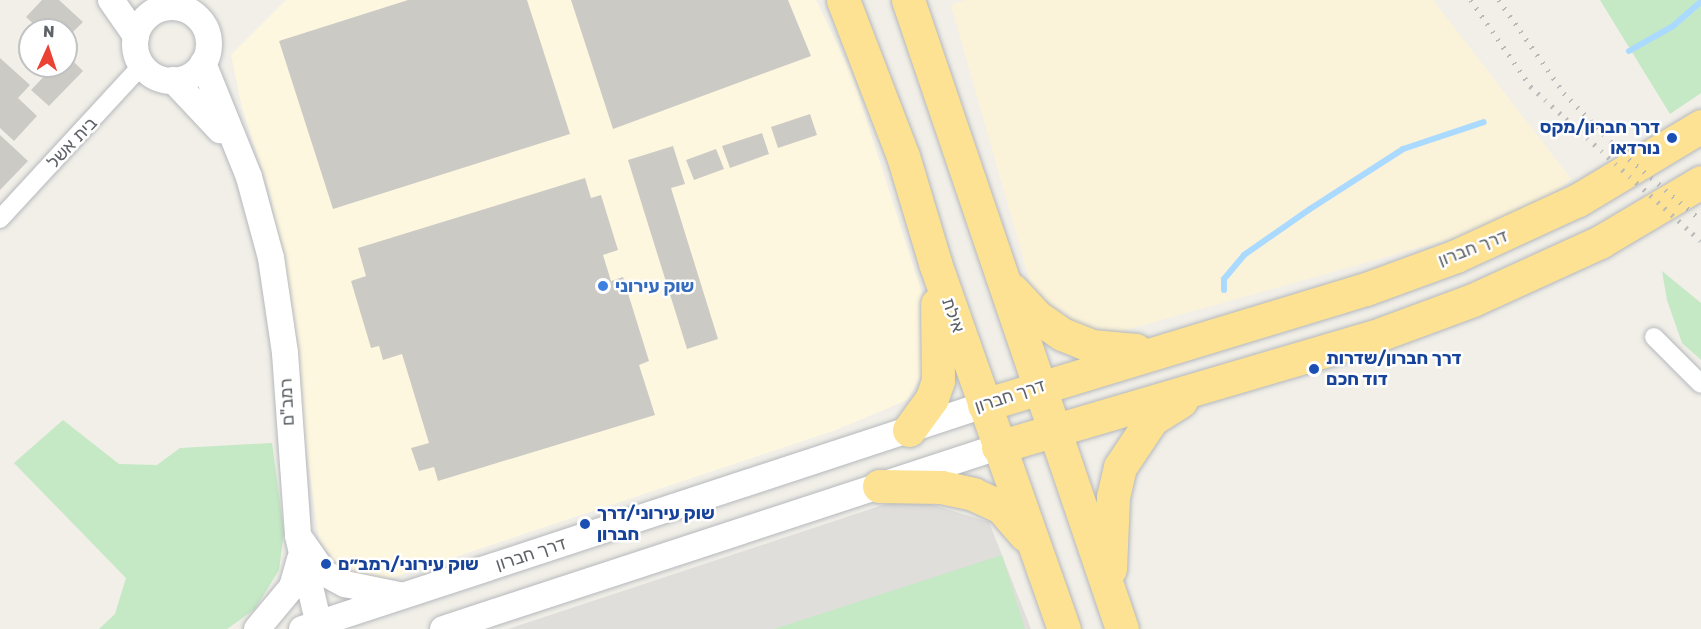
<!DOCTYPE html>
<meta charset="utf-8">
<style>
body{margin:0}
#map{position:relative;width:1701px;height:629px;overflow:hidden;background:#f1efe8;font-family:Rubik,Heebo,sans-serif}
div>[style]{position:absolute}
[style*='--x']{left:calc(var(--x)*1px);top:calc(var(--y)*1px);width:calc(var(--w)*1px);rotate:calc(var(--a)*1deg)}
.commercial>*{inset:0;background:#fef7e0}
.industrial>*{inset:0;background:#e0deda}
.green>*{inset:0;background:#c5e8c5}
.sand>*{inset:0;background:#fbf3d9}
.stream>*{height:6px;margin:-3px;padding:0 3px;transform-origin:3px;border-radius:3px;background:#aadaff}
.building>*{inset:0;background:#cccac5}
.roads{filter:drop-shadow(0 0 2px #b5b8bc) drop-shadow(0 0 2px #b5b8bc)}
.street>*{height:18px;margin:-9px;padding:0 9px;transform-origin:9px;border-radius:9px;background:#fff}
.secondary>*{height:26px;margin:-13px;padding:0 13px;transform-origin:13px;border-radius:13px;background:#fff}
.secondary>.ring{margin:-13px;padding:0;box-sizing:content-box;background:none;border:26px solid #fff;border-radius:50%}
.highway>*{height:33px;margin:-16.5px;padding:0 16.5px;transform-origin:16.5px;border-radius:16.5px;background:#fde293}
.rail>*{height:4.5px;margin-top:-2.25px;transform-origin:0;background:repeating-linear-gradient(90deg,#b6b7b8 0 1.5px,transparent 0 9.5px)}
.dots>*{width:16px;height:16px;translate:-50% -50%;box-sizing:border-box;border:3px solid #fff;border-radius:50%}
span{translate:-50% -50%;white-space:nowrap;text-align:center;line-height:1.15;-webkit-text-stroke:5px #fff;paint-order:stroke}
.transit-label{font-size:18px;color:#164399;font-weight:700}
.right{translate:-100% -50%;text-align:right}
.left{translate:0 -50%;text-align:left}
.street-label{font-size:18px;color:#5f6368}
.shop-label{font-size:18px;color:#366cbe;font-weight:700}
.north{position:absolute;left:18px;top:18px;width:60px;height:60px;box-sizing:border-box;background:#fff;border:2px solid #bfc1c3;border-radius:50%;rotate:3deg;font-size:16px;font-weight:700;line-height:24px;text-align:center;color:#5f6368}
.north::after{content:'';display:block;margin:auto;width:21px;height:27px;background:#ea4335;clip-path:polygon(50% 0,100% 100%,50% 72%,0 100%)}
</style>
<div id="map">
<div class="commercial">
<i style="clip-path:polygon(286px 0,816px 0,852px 75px,925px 303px,923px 373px,907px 400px,836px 430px,380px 582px,345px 577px,319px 540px,271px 197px,242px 108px,231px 55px)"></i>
</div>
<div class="industrial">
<i style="clip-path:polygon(907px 497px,989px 522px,1031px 629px,508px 629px)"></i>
</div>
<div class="green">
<i style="clip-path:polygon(1600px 0,1701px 0,1701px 93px,1670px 114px)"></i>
<i style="clip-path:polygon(1662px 271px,1701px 303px,1701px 360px,1682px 343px,1667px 300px)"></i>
<i style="clip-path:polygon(63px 420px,119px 464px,157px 465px,180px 448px,272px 443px,284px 532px,279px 570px,255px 609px,227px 629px,99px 629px,115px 614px,126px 578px,14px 463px)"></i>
<i style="clip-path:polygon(1002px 555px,1025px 629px,774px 629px)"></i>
</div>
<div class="sand">
<i style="clip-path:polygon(965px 0,1433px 0,1571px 179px,1521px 219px,1101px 337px,1035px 300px,951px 5px)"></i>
</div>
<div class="stream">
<i style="--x:1629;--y:51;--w:51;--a:-29.6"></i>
<i style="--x:1673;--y:26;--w:37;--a:-41"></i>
<i style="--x:1224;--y:290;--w:11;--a:-90"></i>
<i style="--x:1224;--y:279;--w:31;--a:-50"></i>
<i style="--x:1244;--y:255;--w:80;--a:-34.9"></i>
<i style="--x:1310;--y:209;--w:111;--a:-32.8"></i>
<i style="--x:1403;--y:149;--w:85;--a:-18.4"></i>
</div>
<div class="building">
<i style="clip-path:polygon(42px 0,59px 0,83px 22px,66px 39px,66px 30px,40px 30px,26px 17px)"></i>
<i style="clip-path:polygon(408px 0,527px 0,570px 134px,333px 209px,279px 41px)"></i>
<i style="clip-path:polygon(571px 0,788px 0,811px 56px,613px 129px)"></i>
<i style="clip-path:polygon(66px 54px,83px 71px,49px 106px,31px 90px,54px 66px,66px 66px)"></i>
<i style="clip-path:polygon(0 58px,30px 85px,18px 98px,37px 116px,14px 141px,0 128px)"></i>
<i style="clip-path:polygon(810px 114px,817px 135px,778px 148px,771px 127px)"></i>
<i style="clip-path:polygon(762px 133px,769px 154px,730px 168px,722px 146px)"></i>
<i style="clip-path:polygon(0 135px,28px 161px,0 190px)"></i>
<i style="clip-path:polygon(673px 146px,685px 184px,671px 188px,718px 339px,687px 349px,628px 160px)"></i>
<i style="clip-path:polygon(716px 149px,724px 169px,694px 180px,686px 160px)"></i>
<i style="clip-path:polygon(585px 178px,591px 198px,601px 195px,618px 250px,603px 255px,611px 281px,623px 277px,649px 361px,639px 365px,655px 415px,438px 481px,434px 467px,419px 471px,411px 448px,429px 443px,402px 354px,383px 360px,379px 346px,371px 348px,351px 281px,366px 276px,358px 248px)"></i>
</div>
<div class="roads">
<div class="street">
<i style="--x:0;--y:219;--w:209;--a:-47.3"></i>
<i style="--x:1654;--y:337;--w:66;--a:45"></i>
</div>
<div class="secondary">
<i style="--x:111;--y:0;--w:44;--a:55.2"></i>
<i class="ring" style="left:135px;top:7px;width:48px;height:48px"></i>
<i style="--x:203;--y:63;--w:123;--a:68"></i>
<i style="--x:249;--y:177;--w:84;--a:74.8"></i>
<i style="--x:271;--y:258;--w:96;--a:81.6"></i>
<i style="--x:285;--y:353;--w:183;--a:85.9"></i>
<i style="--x:298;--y:536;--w:96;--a:76.7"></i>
<i style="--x:173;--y:80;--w:69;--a:46.8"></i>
<i style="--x:301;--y:540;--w:40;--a:55.1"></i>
<i style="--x:324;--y:573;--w:24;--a:28"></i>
<i style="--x:345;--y:584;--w:55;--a:11.5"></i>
<i style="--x:257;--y:629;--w:55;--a:-50.2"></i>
<i style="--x:292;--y:587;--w:29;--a:-74"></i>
<i style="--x:302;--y:629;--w:718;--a:-18.18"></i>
<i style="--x:443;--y:629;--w:584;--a:-18.16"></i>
</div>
<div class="highway">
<i style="--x:843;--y:0;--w:167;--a:69"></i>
<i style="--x:903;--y:156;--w:112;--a:73.3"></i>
<i style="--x:935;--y:263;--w:388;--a:70.6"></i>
<i style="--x:908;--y:0;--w:664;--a:71.21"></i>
<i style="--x:1012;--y:290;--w:35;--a:47"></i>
<i style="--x:1036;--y:316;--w:32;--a:35"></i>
<i style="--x:1062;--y:334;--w:31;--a:22"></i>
<i style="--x:1091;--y:346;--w:45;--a:5.1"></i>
<i style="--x:984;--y:405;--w:399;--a:-16.9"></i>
<i style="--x:1366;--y:289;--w:96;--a:-20.1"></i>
<i style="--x:1456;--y:256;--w:134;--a:-24.7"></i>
<i style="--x:1578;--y:200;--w:144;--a:-31"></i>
<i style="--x:909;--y:430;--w:39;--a:-54"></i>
<i style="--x:932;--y:398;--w:18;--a:-71"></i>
<i style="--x:938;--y:381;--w:77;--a:-90.7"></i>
<i style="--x:998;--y:447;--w:399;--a:-16.4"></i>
<i style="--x:1381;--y:334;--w:98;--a:-20.3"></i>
<i style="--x:1473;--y:300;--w:140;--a:-24.5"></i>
<i style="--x:1600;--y:242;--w:117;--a:-30.7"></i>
<i style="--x:879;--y:486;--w:62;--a:0.9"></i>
<i style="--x:941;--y:487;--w:33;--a:12"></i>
<i style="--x:973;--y:494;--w:31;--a:25"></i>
<i style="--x:1001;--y:507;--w:37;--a:49"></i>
<i style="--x:1110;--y:569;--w:72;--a:-87.6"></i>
<i style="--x:1113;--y:497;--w:31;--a:-77"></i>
<i style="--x:1120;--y:467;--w:58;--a:-56.3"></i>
<i style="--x:1152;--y:419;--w:34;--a:-32"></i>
</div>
</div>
<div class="rail">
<i style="--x:1471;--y:0;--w:106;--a:55.4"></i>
<i style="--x:1531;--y:87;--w:229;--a:42.2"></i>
<i style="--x:1499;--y:0;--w:113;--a:55"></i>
<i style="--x:1564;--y:93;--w:83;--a:46"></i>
<i style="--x:1622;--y:153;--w:104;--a:40.3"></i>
</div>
<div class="dots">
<i style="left:1672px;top:138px;background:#1a4fb4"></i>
<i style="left:603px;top:286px;background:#3f7fe0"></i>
<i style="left:1314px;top:369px;background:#1a4fb4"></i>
<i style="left:585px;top:524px;background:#1a4fb4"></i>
<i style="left:326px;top:564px;background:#1a4fb4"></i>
</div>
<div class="transit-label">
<span class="right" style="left:1660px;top:138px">דרך חברון/מקס<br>נורדאו</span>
<span class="left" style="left:1326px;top:369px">דרך חברון/שדרות<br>דוד חכם</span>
<span class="left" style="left:597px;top:524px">שוק עירוני/דרך<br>חברון</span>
<span class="left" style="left:338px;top:564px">שוק עירוני/רמב״ם</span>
</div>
<div class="street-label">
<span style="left:72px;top:143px;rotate:-46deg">בית אשל</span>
<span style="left:1473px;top:248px;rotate:-21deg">דרך חברון</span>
<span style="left:953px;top:315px;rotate:71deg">אילת</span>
<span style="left:1010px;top:396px;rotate:-18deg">דרך חברון</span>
<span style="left:287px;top:402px;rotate:-93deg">רמב"ם</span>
<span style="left:531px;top:554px;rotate:-18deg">דרך חברון</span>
</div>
<div class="shop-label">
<span class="left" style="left:615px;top:286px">שוק עירוני</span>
</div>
<div class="north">N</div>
</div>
